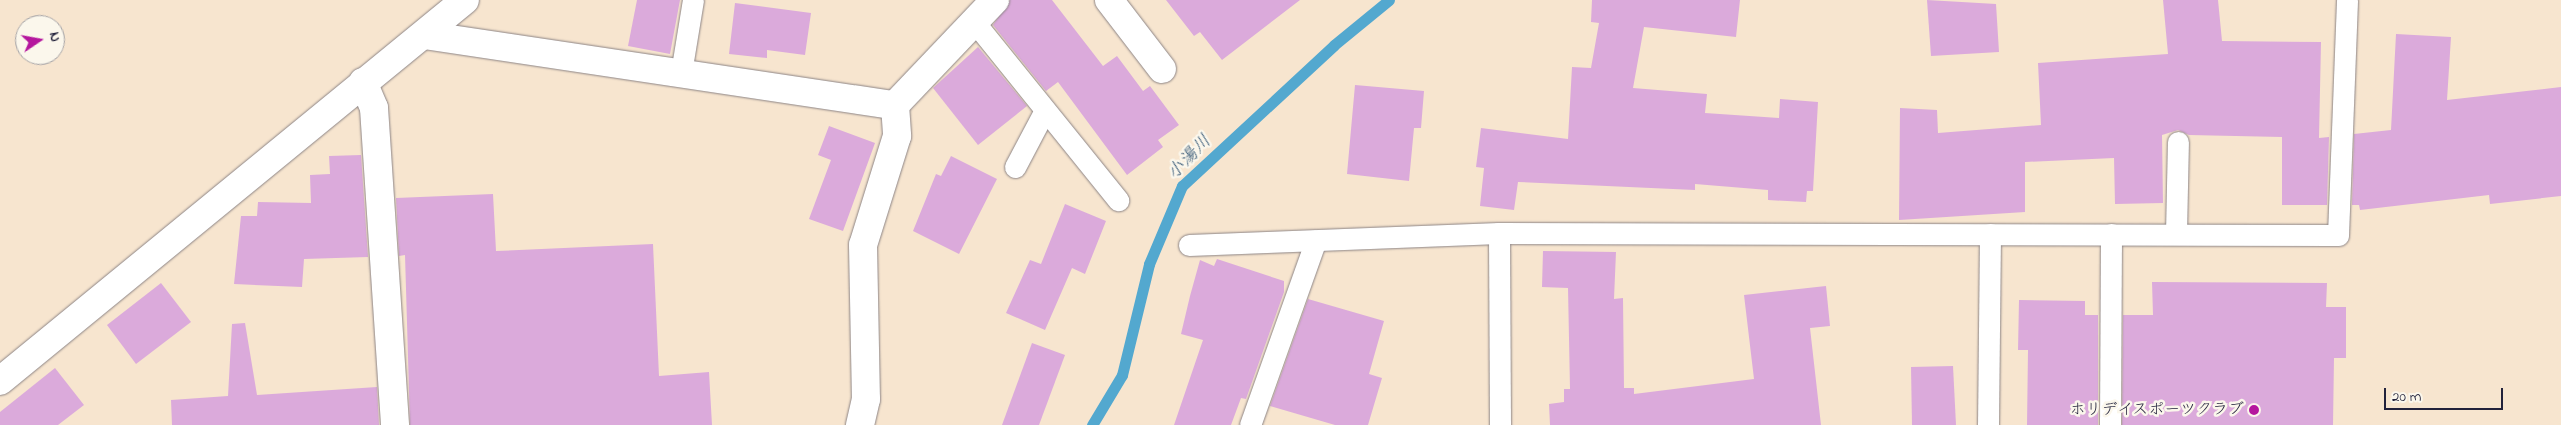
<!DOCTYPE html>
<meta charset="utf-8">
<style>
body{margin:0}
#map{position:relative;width:2561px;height:425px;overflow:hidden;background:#f7e5cf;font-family:"Indie Flower","Klee One",sans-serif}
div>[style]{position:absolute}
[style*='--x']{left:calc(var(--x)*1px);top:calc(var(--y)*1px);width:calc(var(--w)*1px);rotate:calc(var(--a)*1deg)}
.stream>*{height:11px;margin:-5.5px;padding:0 5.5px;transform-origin:5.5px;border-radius:5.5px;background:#53a8cf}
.building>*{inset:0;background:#dbaadb}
.roads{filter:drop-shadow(0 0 1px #8c8485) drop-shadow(0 0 1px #8c8485)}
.service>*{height:21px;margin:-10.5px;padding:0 10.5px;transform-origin:10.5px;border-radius:10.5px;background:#fff}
.minor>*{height:28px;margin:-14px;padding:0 14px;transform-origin:14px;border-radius:14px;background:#fff}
.dots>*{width:14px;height:14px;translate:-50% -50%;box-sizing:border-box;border:2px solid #fbf7ec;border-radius:50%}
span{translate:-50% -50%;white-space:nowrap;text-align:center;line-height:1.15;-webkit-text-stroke:5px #fbf7ec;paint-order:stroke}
.poi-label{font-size:16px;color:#22223b}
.right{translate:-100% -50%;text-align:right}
.water-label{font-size:18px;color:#365876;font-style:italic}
.north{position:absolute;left:15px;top:15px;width:50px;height:50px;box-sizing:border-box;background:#fbf7ec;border:1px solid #a4a2a5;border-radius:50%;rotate:78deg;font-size:14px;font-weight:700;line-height:20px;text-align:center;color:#22223b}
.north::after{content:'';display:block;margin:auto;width:18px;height:22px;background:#b5179e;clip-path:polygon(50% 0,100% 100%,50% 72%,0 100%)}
.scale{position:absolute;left:2384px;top:388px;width:119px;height:22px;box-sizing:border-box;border:2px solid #22223b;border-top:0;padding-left:6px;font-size:15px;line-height:18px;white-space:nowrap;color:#22223b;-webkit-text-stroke:4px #fbf7ec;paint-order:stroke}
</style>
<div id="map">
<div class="stream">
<i style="--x:1092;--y:425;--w:58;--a:-59"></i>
<i style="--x:1122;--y:375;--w:114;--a:-76.3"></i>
<i style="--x:1149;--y:264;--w:85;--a:-67.1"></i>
<i style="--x:1182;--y:186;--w:207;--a:-42.8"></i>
<i style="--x:1334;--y:45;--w:71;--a:-39.3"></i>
</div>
<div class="building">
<i style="clip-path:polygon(637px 0,680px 0,670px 54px,628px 46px)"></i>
<i style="clip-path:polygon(1010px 0,1052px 0,1103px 66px,1117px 56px,1143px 91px,1150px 86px,1179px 125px,1158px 140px,1163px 147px,1127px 175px,1058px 82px,1046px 91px,993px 25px)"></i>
<i style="clip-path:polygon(1166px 0,1300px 0,1222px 60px,1200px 32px,1194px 36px)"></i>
<i style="clip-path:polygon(1592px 0,1740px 0,1736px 37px,1644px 27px,1633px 88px,1707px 94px,1705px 113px,1779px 118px,1780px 99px,1818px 102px,1813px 191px,1807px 191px,1806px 202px,1768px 200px,1768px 190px,1695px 184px,1695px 190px,1518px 182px,1514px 210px,1480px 206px,1484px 168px,1476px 167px,1481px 128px,1568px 139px,1572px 67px,1591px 68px,1599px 23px,1591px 22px)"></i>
<i style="clip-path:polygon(1927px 0,1996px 4px,1999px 52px,1931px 56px)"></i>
<i style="clip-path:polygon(2163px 0,2218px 0,2222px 41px,2321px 42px,2319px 138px,2329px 137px,2327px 205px,2282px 205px,2282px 137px,2189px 135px,2178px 130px,2162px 135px,2163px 203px,2115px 204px,2114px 158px,2025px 162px,2025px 212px,1899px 220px,1900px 108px,1937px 110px,1938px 133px,2041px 125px,2038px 63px,2168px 54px)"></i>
<i style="clip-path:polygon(735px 3px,811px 13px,805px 55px,767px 50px,767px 58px,729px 54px)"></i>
<i style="clip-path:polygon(2396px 34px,2451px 37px,2447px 100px,2561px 87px,2561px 196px,2490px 204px,2489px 195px,2360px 210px,2359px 205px,2352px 205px,2354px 134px,2391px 130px)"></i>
<i style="clip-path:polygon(978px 47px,1027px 106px,978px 145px,933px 88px)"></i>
<i style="clip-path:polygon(1355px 85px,1424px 91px,1421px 128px,1414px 128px,1409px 181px,1347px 174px)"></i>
<i style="clip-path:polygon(829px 126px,875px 143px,843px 231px,809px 219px,831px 160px,818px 155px)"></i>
<i style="clip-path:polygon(361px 155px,368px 257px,304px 259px,302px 287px,234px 284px,241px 216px,257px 216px,258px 202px,311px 203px,310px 175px,330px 174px,329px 156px)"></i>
<i style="clip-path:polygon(951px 156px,997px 179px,959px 254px,913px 231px,936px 174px,941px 176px)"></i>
<i style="clip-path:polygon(493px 194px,496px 251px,653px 244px,659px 376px,709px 372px,712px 425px,410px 425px,405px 255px,399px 256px,396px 198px)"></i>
<i style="clip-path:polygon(1065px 204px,1106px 221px,1085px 274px,1072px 268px,1045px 330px,1006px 313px,1030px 260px,1041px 264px)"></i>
<i style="clip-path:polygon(1543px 251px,1616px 252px,1614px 299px,1623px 298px,1624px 388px,1634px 388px,1634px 394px,1754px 379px,1744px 295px,1826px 286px,1830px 326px,1810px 328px,1821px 425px,1550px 425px,1549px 404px,1564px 402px,1564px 389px,1570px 389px,1568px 288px,1542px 287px)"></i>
<i style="clip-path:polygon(1217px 259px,1284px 281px,1284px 292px,1246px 399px,1241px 398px,1231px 425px,1174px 425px,1203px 340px,1181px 334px,1190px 296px,1200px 260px,1214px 266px)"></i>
<i style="clip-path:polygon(2152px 282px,2327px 283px,2326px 307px,2346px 307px,2346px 358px,2334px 358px,2333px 425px,2122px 425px,2123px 315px,2153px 315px)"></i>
<i style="clip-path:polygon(161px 283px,191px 322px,136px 364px,107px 325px)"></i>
<i style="clip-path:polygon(1308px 299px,1384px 321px,1369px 374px,1382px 378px,1368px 425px,1335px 425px,1270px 406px)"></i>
<i style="clip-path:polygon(2019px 300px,2085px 301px,2085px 315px,2098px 315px,2098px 425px,2027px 425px,2028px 350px,2018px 350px)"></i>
<i style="clip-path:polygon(245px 323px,257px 395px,377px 387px,379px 425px,172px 425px,171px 400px,228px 396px,232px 324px)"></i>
<i style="clip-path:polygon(1032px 343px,1065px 355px,1039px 425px,1002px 425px)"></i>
<i style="clip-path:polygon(1953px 366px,1956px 425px,1912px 425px,1911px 367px)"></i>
<i style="clip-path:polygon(55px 368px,84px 405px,58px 425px,0 425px,0 412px)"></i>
</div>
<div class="roads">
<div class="service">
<i style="--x:972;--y:19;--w:233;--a:51.1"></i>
<i style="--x:681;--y:73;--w:74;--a:-80.7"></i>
<i style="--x:1015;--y:167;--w:64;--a:-62.2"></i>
<i style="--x:1499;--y:233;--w:839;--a:0.14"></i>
<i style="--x:2338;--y:235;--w:235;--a:-87.8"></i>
<i style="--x:2176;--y:234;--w:92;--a:-88.8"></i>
<i style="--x:1189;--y:245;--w:310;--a:-2.2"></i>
<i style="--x:1499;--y:233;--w:192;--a:89.7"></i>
<i style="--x:1250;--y:425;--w:196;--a:-70.4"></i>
<i style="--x:1988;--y:425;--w:191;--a:-89.4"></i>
<i style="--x:2110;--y:425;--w:191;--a:-89.7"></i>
</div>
<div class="minor">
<i style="--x:1109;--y:0;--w:87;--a:52.5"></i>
<i style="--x:424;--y:35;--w:476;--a:8.5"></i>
<i style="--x:895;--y:105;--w:31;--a:86"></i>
<i style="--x:897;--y:136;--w:114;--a:107.3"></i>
<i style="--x:863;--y:245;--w:154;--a:88.9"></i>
<i style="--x:866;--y:399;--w:27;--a:103"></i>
<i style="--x:363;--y:82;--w:28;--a:67"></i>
<i style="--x:374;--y:108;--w:318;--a:86.2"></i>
<i style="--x:895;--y:105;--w:145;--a:-46.4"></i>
<i style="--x:0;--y:381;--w:601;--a:-39.33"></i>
</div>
</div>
<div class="dots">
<i style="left:2254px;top:410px;background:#b5179e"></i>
</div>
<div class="poi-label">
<span class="right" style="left:2244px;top:410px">ホリデイスポーツクラブ</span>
</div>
<div class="water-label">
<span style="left:1190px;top:158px;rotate:-46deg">小湯川</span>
</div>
<div class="north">N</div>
<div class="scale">20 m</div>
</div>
